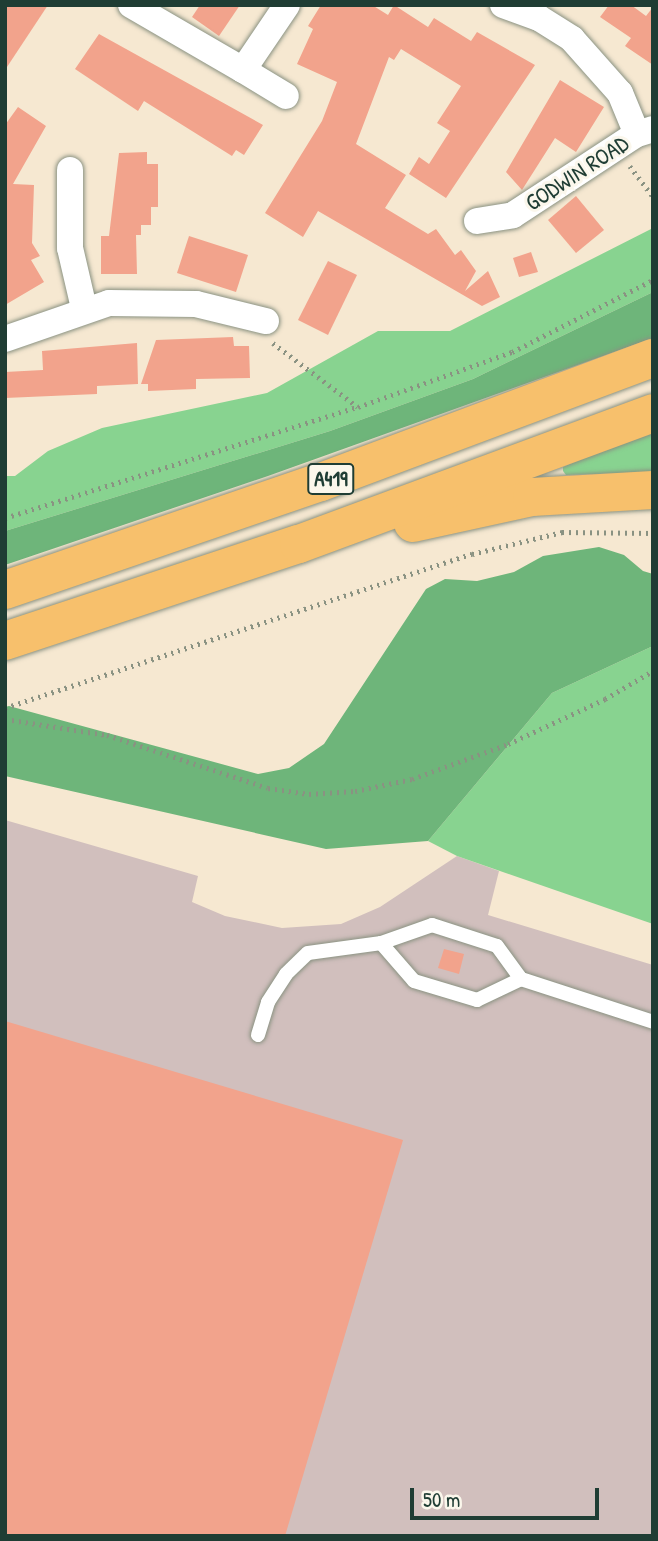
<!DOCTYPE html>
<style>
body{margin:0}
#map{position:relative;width:658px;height:1541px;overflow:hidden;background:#f6e8d1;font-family:"Patrick Hand",sans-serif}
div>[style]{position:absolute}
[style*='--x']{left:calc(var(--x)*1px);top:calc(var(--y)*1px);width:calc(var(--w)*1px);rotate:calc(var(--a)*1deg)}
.industrial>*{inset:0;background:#d1bfbd}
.green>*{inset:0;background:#88d390}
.forest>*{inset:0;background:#6eb57a}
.building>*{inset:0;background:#f2a38c}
.path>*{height:4.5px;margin-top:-2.25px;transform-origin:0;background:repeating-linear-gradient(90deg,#8a9282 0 2px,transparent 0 7px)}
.roads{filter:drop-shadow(0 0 2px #8a9282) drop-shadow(0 0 2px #8a9282)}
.lane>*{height:14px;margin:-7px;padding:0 7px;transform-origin:7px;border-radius:7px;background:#fff}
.street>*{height:26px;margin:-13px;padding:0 13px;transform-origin:13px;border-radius:13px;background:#fff}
.highway>*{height:38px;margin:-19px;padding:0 19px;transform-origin:19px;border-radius:19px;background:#f7c06c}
span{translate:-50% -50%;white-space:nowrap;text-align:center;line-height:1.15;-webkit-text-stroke:6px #fbf7ec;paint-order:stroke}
.shield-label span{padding:2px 5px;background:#fbf7ec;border:2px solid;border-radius:5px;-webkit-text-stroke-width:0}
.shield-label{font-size:21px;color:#1f3d34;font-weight:700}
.street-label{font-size:23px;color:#1f3d34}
.frame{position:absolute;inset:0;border:7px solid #1f3d34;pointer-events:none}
.scale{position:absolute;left:410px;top:1488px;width:189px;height:32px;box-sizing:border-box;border:4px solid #1f3d34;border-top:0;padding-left:9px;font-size:21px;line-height:24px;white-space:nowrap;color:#1f3d34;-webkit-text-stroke:5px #fbf7ec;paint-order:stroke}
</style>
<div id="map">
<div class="industrial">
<i style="clip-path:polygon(5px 820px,198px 876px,192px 902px,225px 916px,282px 928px,341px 924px,380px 907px,457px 856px,499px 871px,488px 915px,653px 965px,653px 1536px,5px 1536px)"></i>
</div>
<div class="green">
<i style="clip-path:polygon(653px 228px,653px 292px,473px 379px,330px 431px,5px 531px,5px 476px,15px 476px,48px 451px,102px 428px,267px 393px,378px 331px,450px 331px)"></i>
<i style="clip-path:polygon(653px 427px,653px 472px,566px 475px,563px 471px,563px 467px)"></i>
<i style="clip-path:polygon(653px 646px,653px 924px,457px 856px,428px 841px,552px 693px)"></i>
</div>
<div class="forest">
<i style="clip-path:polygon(653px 292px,653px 338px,268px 476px,5px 565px,5px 531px,330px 431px,473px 379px)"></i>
<i style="clip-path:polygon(599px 547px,624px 555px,643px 571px,653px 574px,653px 646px,552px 693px,428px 841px,326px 849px,5px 776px,5px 707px,9px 706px,258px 774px,289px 768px,324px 744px,426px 589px,445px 579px,477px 581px,514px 572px,543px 556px)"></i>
</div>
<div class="building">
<i style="clip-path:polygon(5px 5px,48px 5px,5px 70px)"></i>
<i style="clip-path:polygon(200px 5px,240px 5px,219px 36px,192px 17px)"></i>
<i style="clip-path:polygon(321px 5px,372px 5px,388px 15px,394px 5px,428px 27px,434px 18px,471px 41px,477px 32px,535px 65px,446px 198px,409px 174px,419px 157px,429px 164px,450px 131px,437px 123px,461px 86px,401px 49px,394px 60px,389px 57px,356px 144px,406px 175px,385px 208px,428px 234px,436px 229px,455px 255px,461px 250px,476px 271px,465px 291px,488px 271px,500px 297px,482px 306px,318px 211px,303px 237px,265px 213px,322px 121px,337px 82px,297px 64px,313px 29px,308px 26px)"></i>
<i style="clip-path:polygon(609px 5px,631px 5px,646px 16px,653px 7px,653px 65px,625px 46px,631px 38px,600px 17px)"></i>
<i style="clip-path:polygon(99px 34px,263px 125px,244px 155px,236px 150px,232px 156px,144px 101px,138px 111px,75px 69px)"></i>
<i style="clip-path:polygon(560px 80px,604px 107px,576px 152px,555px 138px,522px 190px,506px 172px)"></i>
<i style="clip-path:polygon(18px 107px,46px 126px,13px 184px,34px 185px,32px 243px,40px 256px,31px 260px,44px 282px,5px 305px,5px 125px)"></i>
<i style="clip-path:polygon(147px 152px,147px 164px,158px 164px,158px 207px,151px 207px,151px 225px,141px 225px,141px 235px,136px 235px,137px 274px,101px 274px,101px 236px,109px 236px,119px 153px)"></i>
<i style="clip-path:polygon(576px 196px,604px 230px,576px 253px,548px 220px)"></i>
<i style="clip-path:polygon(189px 236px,248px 255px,236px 292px,177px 273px)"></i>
<i style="clip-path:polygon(531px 252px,538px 272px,519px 277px,513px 258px)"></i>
<i style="clip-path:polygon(328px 261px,357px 275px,328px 335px,298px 320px)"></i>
<i style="clip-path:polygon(233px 337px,234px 346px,249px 346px,250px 378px,196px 379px,196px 389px,148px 391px,148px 384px,141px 384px,156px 340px)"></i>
<i style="clip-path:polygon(137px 343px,138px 384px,97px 386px,97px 394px,5px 398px,5px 372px,43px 370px,42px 351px)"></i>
<i style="clip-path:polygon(444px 949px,464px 954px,459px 974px,438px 968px)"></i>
<i style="clip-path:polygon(5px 1021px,403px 1140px,285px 1536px,5px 1536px)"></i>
</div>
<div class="path">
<i style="--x:630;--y:166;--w:38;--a:53"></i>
<i style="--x:273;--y:343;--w:106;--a:37"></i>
<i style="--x:5;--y:518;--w:370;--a:-17.5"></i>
<i style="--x:358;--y:407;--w:164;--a:-19.7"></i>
<i style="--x:512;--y:352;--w:158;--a:-27.1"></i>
<i style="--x:5;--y:708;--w:492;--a:-18.3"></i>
<i style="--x:472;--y:554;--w:93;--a:-13.7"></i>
<i style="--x:562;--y:532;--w:91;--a:0.6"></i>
<i style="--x:5;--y:719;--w:103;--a:8.9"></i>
<i style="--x:107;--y:735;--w:169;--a:18.2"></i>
<i style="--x:268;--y:788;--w:41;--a:8.3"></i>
<i style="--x:309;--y:794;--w:46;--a:-3.7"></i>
<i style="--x:355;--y:791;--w:58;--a:-11.9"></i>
<i style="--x:412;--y:779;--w:102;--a:-20"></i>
<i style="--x:508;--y:744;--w:107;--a:-24.9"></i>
<i style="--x:605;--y:699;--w:56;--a:-30.3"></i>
</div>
<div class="roads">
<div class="lane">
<i style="--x:381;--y:943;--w:50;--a:49"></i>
<i style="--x:414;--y:981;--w:66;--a:16.8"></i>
<i style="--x:477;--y:1000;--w:49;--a:-25.5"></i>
<i style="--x:258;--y:1035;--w:34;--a:-73"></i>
<i style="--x:268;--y:1002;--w:33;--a:-57"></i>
<i style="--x:286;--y:974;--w:30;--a:-44"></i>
<i style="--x:308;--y:953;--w:74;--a:-7.8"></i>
<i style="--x:381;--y:943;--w:54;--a:-19.4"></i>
<i style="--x:432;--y:925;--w:68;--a:17.9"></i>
<i style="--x:497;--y:946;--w:41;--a:54"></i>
<i style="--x:521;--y:979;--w:139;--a:18"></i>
</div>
<div class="street">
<i style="--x:131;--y:5;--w:129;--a:30.1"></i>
<i style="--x:243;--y:70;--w:78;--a:-55.9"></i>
<i style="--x:503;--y:5;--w:38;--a:20"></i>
<i style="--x:539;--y:18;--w:39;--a:32"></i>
<i style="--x:572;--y:39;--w:72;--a:48.4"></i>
<i style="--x:620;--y:93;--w:44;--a:67.5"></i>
<i style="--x:637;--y:134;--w:17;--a:-17"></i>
<i style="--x:243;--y:70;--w:50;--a:31.2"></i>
<i style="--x:70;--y:170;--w:78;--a:90"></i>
<i style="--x:70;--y:248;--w:62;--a:76.9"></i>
<i style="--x:477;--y:221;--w:36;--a:-9"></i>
<i style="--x:513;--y:215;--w:148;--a:-33.2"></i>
<i style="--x:5;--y:339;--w:110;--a:-19.1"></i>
<i style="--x:109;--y:303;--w:87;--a:0.7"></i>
<i style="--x:196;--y:304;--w:72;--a:13.7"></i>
</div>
<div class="highway">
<i style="--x:413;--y:523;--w:122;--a:-12.3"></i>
<i style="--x:532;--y:497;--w:121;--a:-3.3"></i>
<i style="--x:5;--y:590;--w:334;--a:-18.9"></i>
<i style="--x:321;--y:482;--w:354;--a:-20.5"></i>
<i style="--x:5;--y:641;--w:310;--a:-18.3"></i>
<i style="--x:299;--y:544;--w:377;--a:-20.3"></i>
</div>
</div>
<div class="shield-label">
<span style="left:331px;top:479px">A419</span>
</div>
<div class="street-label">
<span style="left:577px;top:173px;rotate:-33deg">GODWIN ROAD</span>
</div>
<div class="frame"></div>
<div class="scale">50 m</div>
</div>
